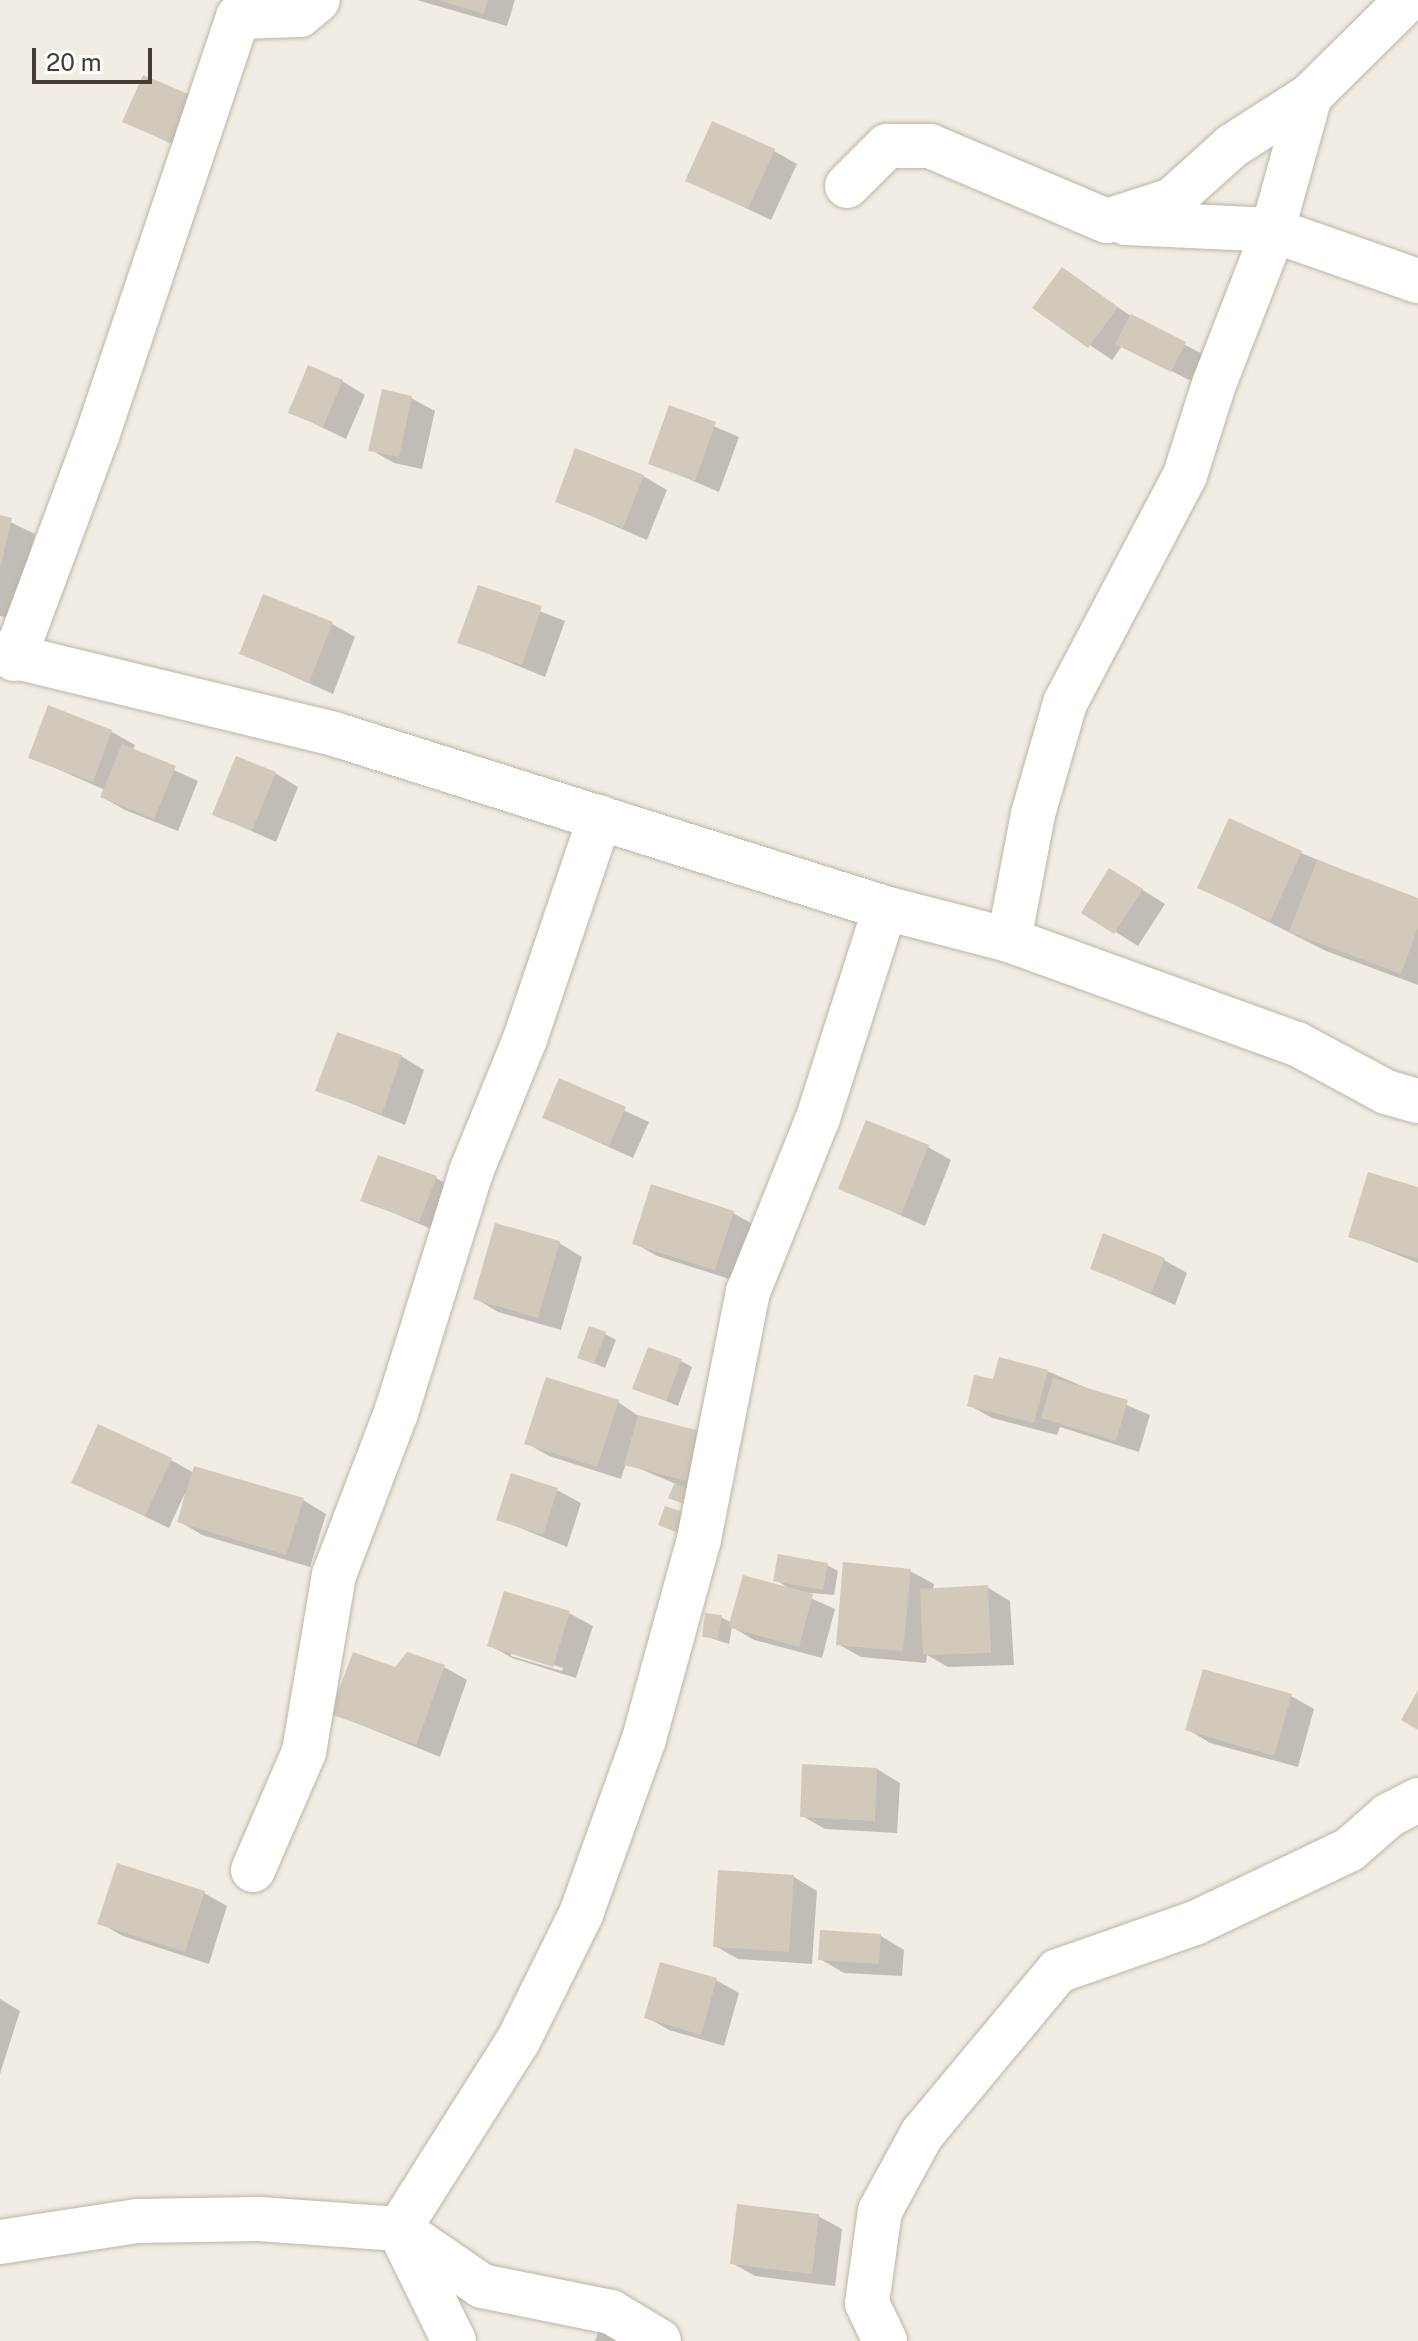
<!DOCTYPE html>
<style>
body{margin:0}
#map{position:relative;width:1418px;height:2341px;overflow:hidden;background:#f2ede4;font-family:"Public Sans",sans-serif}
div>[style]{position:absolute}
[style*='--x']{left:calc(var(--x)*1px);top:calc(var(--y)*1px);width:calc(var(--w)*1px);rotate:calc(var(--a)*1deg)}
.shadow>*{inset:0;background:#0003}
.building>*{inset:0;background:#d3c9ba}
.roads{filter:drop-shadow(0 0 2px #bdb5a7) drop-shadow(0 0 2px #bdb5a7)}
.street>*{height:44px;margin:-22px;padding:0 22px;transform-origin:22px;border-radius:22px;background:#fff}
span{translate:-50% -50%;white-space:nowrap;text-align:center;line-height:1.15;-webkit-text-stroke:8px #fff;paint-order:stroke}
.scale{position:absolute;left:32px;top:48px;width:120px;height:36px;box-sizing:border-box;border:4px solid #433d34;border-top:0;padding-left:10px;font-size:24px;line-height:28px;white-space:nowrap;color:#433d34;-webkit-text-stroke:6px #fff;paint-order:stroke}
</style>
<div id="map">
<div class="shadow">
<i style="clip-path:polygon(417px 0,515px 0,507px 26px)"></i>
<i style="clip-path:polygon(144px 77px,202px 158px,125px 122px)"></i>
<i style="clip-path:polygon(774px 151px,797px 164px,771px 220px,687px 180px)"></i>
<i style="clip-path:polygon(1062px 270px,1134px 318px,1208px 357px,1195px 383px,1122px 346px,1112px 360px,1035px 308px)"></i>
<i style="clip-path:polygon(342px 381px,365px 395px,346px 439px,290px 412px)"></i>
<i style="clip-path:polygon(411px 398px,435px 411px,422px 469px,394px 463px,371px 450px)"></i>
<i style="clip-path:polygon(671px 408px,739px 437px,719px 492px,651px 463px)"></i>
<i style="clip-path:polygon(643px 476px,667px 490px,647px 540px,557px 501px)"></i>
<i style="clip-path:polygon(0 517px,35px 534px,14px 619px,0 616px)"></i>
<i style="clip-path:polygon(479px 587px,565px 621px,545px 677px,460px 642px)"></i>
<i style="clip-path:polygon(332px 624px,355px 637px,333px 694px,241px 653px)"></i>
<i style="clip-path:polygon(49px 708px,112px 732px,135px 745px,132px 751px,198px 781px,178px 831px,125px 810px,102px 797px,105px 790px,30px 757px)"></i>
<i style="clip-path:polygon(275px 773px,298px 787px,276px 842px,214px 814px)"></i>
<i style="clip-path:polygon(1301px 853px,1418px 900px,1418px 985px,1326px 951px,1199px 887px)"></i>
<i style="clip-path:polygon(1133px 884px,1165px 904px,1138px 946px,1084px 912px)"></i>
<i style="clip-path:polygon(401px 1056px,424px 1070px,405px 1125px,318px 1090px)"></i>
<i style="clip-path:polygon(560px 1081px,649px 1122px,633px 1158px,545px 1118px)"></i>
<i style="clip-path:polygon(928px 1147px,951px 1160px,925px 1226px,841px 1189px)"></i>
<i style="clip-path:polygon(436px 1178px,459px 1191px,443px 1234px,363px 1200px)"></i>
<i style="clip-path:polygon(1418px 1189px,1418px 1263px,1350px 1236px)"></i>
<i style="clip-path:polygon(733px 1213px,756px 1226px,739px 1282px,657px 1256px,634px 1243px)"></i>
<i style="clip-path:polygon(559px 1243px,582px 1257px,561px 1330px,498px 1312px,475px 1298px)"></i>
<i style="clip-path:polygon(1164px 1260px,1187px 1273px,1175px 1305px,1092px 1268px)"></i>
<i style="clip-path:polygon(605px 1334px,616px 1340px,605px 1368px,580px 1357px)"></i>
<i style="clip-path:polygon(681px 1361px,692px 1367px,678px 1406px,635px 1388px)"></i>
<i style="clip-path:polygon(1047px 1371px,1150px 1415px,1139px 1452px,1060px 1427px,1057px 1435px,992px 1418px,969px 1405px,994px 1382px)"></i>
<i style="clip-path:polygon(618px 1402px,640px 1417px,699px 1433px,710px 1493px,678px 1488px,697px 1510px,671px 1498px,676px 1484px,626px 1463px,621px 1479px,549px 1456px,526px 1443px)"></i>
<i style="clip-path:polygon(171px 1460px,194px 1473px,303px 1500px,326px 1514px,310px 1567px,202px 1535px,179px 1521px,185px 1493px,169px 1528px,73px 1482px)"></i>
<i style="clip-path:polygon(557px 1490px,581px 1503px,567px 1547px,498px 1519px)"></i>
<i style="clip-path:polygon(827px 1565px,838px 1571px,834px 1595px,797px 1592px,835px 1609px,822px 1658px,754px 1640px,732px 1627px,729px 1644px,704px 1636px,721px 1617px,732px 1623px,788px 1588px,776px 1580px)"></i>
<i style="clip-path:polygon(910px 1571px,934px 1584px,933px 1590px,987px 1587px,1010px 1601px,1014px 1665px,948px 1667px,927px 1655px,926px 1663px,861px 1657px,838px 1644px)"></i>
<i style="clip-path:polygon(evenodd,569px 1613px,593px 1626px,576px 1678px,512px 1658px,489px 1645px,569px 1613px,511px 1651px,563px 1668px,562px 1671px,511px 1656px,511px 1651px)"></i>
<i style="clip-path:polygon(444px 1667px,467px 1680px,440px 1757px,332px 1713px)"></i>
<i style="clip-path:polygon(1291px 1696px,1314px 1709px,1298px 1767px,1210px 1743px,1187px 1729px)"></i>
<i style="clip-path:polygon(877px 1769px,900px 1783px,897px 1833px,825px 1829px,802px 1816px)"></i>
<i style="clip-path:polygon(720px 1873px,794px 1877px,817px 1891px,812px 1964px,738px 1959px,715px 1946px)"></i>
<i style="clip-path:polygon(204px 1893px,227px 1906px,209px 1964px,123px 1936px,100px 1923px)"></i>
<i style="clip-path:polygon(881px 1936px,904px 1950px,902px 1976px,844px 1973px,820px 1959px)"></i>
<i style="clip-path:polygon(716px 1980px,739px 1993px,724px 2046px,669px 2030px,646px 2017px)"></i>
<i style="clip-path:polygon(0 1999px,20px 2011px,0 2074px)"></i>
<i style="clip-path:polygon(818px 2216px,842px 2229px,835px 2286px,755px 2276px,732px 2263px)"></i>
<i style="clip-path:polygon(599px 2330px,629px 2341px,595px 2341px)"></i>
</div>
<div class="building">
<i style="clip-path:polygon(438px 0,488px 0,484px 14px)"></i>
<i style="clip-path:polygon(143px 75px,198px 98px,178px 146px,122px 122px)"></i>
<i style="clip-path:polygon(712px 121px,775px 149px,748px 209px,685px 181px)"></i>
<i style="clip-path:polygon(1062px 267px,1118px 307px,1088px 348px,1032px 308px)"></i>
<i style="clip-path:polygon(1131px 314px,1186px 342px,1171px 372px,1115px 344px)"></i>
<i style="clip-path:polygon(308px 365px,343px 380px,323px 427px,288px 413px)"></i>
<i style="clip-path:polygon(382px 389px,412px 396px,399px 457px,368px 451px)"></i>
<i style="clip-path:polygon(669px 405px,716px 422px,695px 481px,648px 464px)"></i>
<i style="clip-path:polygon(575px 448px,644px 475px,623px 528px,555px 502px)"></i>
<i style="clip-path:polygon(0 515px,12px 518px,1px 565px,0 565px)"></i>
<i style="clip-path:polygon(478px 585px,542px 606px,522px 665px,457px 643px)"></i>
<i style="clip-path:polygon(263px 594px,333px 622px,309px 682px,239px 654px)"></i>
<i style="clip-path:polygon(48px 705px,112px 730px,93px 782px,28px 758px)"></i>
<i style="clip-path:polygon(122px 744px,176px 766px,154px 819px,100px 797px)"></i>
<i style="clip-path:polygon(236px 756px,276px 772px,252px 831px,212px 815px)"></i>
<i style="clip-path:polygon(1229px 818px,1302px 851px,1270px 921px,1197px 888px)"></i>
<i style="clip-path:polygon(1317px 860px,1418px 898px,1418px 927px,1401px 974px,1289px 932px)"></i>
<i style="clip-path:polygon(1109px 868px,1143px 889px,1114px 934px,1081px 913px)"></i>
<i style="clip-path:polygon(337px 1032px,402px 1055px,382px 1114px,315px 1091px)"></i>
<i style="clip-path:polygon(559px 1078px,626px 1107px,609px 1146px,542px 1118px)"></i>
<i style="clip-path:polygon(866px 1120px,929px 1145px,901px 1215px,838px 1189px)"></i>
<i style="clip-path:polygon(378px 1155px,437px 1176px,419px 1222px,360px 1201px)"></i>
<i style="clip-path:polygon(1368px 1172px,1418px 1187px,1418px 1259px,1348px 1237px)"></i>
<i style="clip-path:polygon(651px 1184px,734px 1211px,715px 1270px,632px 1244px)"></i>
<i style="clip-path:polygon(495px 1223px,560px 1241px,538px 1318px,473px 1299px)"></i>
<i style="clip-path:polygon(1103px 1233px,1165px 1258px,1151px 1293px,1090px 1269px)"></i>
<i style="clip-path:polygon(589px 1326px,606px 1332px,594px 1364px,577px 1358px)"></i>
<i style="clip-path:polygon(648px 1347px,682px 1359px,666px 1401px,632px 1389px)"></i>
<i style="clip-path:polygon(999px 1357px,1048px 1370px,1034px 1423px,967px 1406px,974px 1375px,993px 1379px)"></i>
<i style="clip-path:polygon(546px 1377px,619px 1400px,597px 1467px,524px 1444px)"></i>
<i style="clip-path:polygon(1053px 1378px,1128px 1400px,1116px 1441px,1041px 1418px)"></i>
<i style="clip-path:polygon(638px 1415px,700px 1431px,687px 1481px,624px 1465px)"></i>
<i style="clip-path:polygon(98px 1424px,172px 1458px,145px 1516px,71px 1483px)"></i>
<i style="clip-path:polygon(194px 1466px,304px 1498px,286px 1555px,177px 1522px)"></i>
<i style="clip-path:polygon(511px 1473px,558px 1488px,543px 1535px,496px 1520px)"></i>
<i style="clip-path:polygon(674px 1484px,691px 1490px,686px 1505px,668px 1498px)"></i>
<i style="clip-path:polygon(665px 1506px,689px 1514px,681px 1534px,658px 1525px)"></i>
<i style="clip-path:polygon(778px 1554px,828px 1563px,823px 1590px,773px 1581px)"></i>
<i style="clip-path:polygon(843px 1562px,911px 1569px,903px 1651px,836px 1645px)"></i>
<i style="clip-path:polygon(743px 1575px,813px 1594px,799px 1647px,728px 1627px)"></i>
<i style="clip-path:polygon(988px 1585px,991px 1653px,923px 1655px,920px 1589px)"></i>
<i style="clip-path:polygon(504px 1591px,570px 1611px,553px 1667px,487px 1646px)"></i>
<i style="clip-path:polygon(705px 1613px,722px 1615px,718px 1639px,702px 1637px)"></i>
<i style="clip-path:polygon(353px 1652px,395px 1667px,407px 1652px,445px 1665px,416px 1745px,330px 1714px)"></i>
<i style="clip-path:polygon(1203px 1669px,1292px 1694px,1274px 1756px,1185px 1730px)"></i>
<i style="clip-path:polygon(1418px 1690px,1418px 1730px,1401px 1720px)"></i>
<i style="clip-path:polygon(802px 1764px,877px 1768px,875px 1821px,800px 1817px)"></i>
<i style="clip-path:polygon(117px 1863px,205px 1891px,185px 1952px,97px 1924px)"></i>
<i style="clip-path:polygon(718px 1870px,794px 1875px,789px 1952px,713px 1947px)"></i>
<i style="clip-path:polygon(820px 1930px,881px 1934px,879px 1964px,818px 1960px)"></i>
<i style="clip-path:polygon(660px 1962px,717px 1978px,701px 2035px,644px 2018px)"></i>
<i style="clip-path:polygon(737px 2204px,819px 2214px,812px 2274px,730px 2264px)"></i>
</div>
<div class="roads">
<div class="street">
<i style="--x:847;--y:186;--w:57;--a:-45"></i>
<i style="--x:887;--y:146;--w:43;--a:0"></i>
<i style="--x:930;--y:146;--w:192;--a:23"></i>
<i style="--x:1107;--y:221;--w:68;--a:-17.9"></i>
<i style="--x:1172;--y:200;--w:81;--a:-42"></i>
<i style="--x:1232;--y:146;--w:93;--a:-32.7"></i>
<i style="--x:1126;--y:223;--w:146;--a:2.7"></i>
<i style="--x:1272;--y:230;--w:155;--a:19.3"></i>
<i style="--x:0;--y:653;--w:344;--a:13.6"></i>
<i style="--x:334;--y:734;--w:578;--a:17.53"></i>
<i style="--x:885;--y:908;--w:128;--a:14.5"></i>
<i style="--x:1009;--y:940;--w:306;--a:19.9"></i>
<i style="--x:1297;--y:1044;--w:101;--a:28.3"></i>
<i style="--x:1386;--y:1092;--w:33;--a:16"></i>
<i style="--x:14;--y:659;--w:238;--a:-69.6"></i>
<i style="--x:97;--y:436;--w:442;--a:-71.4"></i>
<i style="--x:238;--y:17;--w:62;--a:-1.8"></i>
<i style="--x:300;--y:15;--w:23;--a:-40"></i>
<i style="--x:1009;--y:940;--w:128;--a:-79.2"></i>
<i style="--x:1033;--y:814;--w:116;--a:-73.9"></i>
<i style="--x:1065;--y:703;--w:258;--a:-62.2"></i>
<i style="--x:1185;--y:475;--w:96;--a:-72.3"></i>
<i style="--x:1214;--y:384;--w:151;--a:-68.7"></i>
<i style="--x:1269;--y:243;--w:153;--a:-74.4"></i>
<i style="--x:1310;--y:96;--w:136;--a:-44.7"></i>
<i style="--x:253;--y:1870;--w:129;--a:-66.6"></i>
<i style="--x:304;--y:1752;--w:180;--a:-80.4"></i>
<i style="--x:334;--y:1575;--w:173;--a:-69.1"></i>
<i style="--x:396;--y:1413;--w:252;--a:-72.7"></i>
<i style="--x:471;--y:1172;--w:144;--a:-67.9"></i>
<i style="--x:525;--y:1039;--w:234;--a:-71.3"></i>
<i style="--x:0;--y:2242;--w:139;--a:-8.7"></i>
<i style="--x:137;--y:2221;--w:122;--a:-0.9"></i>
<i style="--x:259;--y:2219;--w:140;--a:4.1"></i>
<i style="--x:399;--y:2229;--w:101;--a:34.5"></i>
<i style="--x:482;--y:2286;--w:132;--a:11.4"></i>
<i style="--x:611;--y:2312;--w:56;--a:31.1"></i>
<i style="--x:454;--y:2341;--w:125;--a:-116.2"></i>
<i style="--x:399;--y:2229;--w:222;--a:-57.7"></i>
<i style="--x:518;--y:2041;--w:142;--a:-63.6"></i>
<i style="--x:581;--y:1914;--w:186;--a:-70.2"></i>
<i style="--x:644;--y:1739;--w:207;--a:-74.6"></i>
<i style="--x:699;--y:1539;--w:252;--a:-78.8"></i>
<i style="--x:748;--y:1292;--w:188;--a:-68.1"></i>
<i style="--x:818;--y:1118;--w:220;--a:-72.3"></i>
<i style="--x:885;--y:2341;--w:42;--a:-115.3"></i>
<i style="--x:867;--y:2303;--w:93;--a:-82"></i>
<i style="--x:880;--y:2211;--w:88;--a:-61.4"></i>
<i style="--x:922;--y:2134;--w:212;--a:-50.2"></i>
<i style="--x:1058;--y:1971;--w:145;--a:-19.3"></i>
<i style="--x:1195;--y:1923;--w:170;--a:-25.4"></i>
<i style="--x:1349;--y:1850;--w:53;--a:-41.2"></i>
<i style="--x:1389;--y:1815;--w:33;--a:-27"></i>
</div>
</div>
<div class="scale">20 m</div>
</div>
